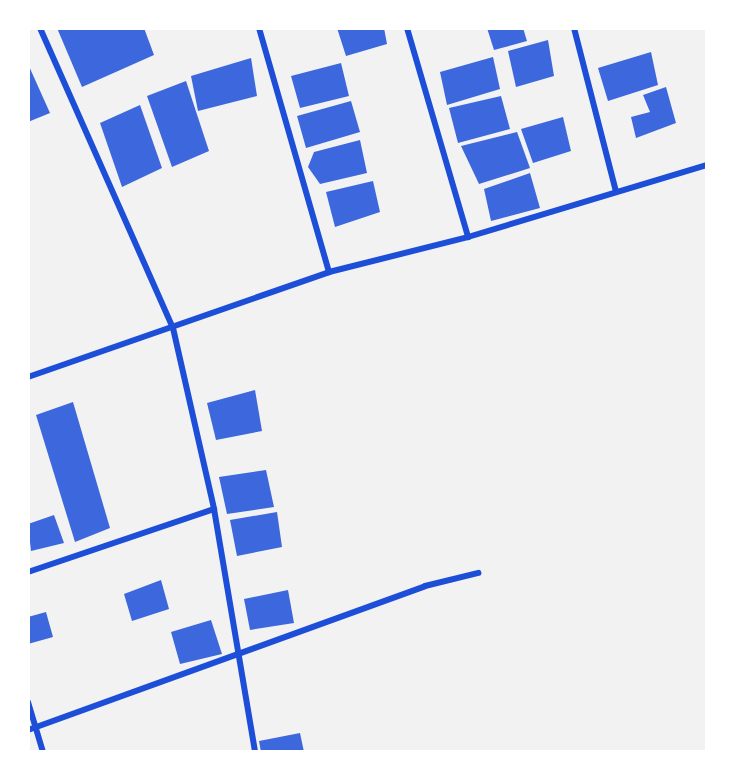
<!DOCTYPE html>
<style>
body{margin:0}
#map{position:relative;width:735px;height:780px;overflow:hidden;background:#f2f2f2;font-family:Merriweather,serif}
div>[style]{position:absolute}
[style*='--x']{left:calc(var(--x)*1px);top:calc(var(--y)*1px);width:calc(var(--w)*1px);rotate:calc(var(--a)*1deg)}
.building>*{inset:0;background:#3d67dc}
.minor>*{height:6px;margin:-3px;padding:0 3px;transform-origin:3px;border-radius:3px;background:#1d4ed8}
span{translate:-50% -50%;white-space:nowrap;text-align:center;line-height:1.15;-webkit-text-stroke:6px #fff;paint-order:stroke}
.frame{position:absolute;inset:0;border:30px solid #fff;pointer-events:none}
</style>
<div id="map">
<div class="building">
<i style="clip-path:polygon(57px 28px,144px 28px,154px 55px,82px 87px)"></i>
<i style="clip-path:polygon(337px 28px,384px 28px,387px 44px,346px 56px)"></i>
<i style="clip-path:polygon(487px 28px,523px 28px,527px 41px,494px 50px)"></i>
<i style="clip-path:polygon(548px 40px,554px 76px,516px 87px,508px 51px)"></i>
<i style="clip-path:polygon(651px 52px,658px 85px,608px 101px,598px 68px)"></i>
<i style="clip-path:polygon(493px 57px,500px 89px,447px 105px,440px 72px)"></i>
<i style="clip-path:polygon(251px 58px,257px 96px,198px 111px,191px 76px)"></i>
<i style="clip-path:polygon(341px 63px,349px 96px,300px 108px,291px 76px)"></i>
<i style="clip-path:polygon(28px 64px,50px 113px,28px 122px)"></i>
<i style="clip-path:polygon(186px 81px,209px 151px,172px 167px,147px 96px)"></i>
<i style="clip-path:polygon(666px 87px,676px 123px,636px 138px,631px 117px,650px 112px,643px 95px)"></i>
<i style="clip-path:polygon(501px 96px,510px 129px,458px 143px,449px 108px)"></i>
<i style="clip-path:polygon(351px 101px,360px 132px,306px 148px,297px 116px)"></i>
<i style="clip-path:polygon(140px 105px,162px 168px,122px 187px,100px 123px)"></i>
<i style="clip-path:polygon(563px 117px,571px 151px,533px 163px,521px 129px)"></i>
<i style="clip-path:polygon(517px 132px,530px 168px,479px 184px,461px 146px)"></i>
<i style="clip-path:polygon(360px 140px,367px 173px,320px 184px,308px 167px,314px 152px)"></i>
<i style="clip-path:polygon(530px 173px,540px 208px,491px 221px,484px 189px)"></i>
<i style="clip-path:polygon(373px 181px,380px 212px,335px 227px,326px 192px)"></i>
<i style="clip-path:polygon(255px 390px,262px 431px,216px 440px,207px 403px)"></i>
<i style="clip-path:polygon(73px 402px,110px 528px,75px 542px,36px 415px)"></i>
<i style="clip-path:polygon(266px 470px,274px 507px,227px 514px,219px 477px)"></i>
<i style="clip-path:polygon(277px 512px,282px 547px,237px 556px,230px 520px)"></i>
<i style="clip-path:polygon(54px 515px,64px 543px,31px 551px,28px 524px)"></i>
<i style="clip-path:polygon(161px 580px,169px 609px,132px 621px,124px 594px)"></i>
<i style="clip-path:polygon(288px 590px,294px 623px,250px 630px,244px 599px)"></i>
<i style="clip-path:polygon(46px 612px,53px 637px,28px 644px,28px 617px)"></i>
<i style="clip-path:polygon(211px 620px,222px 654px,180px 664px,171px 632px)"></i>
<i style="clip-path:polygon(300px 733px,304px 752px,261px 752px,259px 741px)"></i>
</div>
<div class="minor">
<i style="--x:40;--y:28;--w:328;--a:66.1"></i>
<i style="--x:173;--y:328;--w:186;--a:77.2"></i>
<i style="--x:214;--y:509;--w:246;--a:80.4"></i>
<i style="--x:259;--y:28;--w:254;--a:74"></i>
<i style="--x:407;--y:28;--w:218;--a:73.7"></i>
<i style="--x:574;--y:28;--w:168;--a:75.6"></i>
<i style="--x:28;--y:377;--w:319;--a:-19.2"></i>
<i style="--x:329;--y:272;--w:143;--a:-14.1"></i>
<i style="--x:468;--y:237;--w:249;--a:-16.8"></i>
<i style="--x:28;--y:572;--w:196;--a:-18.7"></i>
<i style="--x:28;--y:702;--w:52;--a:73.3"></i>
<i style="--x:28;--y:730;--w:422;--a:-19.9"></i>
<i style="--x:425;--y:586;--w:55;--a:-13.8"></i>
</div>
<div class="frame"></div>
</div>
